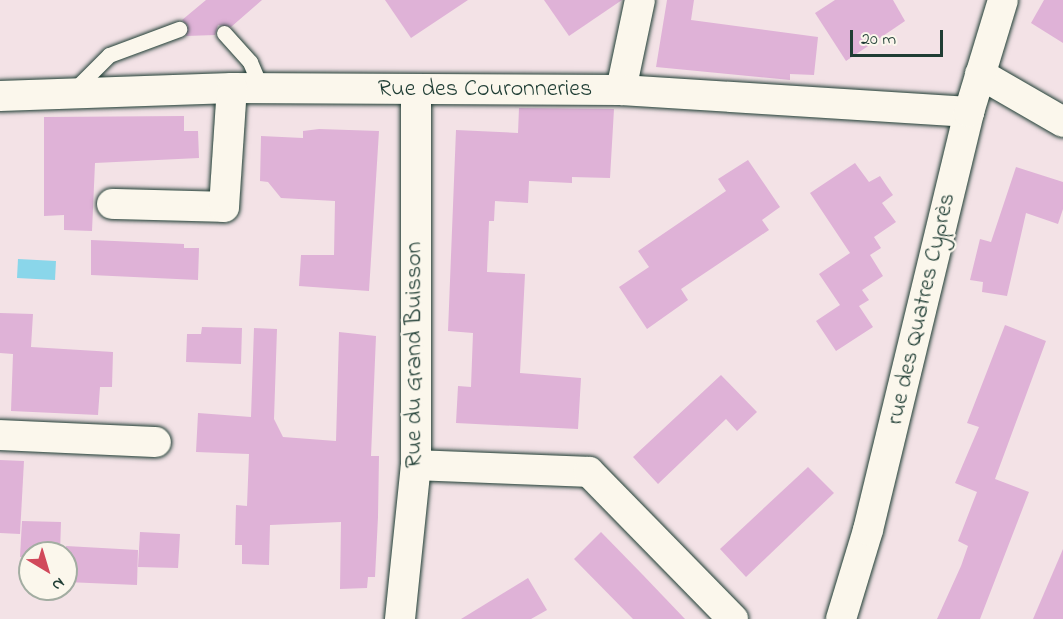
<!DOCTYPE html>
<meta charset="utf-8">
<style>
body{margin:0}
#map{position:relative;width:1063px;height:619px;overflow:hidden;background:#f3e2e6;font-family:"Indie Flower",sans-serif}
div>[style]{position:absolute}
[style*='--x']{left:calc(var(--x)*1px);top:calc(var(--y)*1px);width:calc(var(--w)*1px);rotate:calc(var(--a)*1deg)}
.water>*{inset:0;background:#8ad6ea}
.building>*{inset:0;background:#dfb2d7}
.roads{filter:drop-shadow(0 0 2px #1f3d34) drop-shadow(0 0 2px #1f3d34)}
.service>*{height:15px;margin:-7.5px;padding:0 7.5px;transform-origin:7.5px;border-radius:7.5px;background:#fbf7ec}
.minor>*{height:30px;margin:-15px;padding:0 15px;transform-origin:15px;border-radius:15px;background:#fbf7ec}
span{translate:-50% -50%;white-space:nowrap;text-align:center;line-height:1.15;-webkit-text-stroke:4.5px #fbf7ec;paint-order:stroke}
.street-label{font-size:24px;color:#1f3d34}
.north{position:absolute;left:18px;top:541px;width:60px;height:60px;box-sizing:border-box;background:#fbf7ec;border:2px solid #a3ada2;border-radius:50%;rotate:142deg;font-size:16px;font-weight:700;line-height:24px;text-align:center;color:#1f3d34}
.north::after{content:'';display:block;margin:auto;width:21px;height:27px;background:#d1495b;clip-path:polygon(50% 0,100% 100%,50% 72%,0 100%)}
.scale{position:absolute;left:850px;top:30px;width:93px;height:27px;box-sizing:border-box;border:3px solid #1f3d34;border-top:0;padding-left:8px;font-size:18px;line-height:21px;white-space:nowrap;color:#1f3d34;-webkit-text-stroke:4px #fbf7ec;paint-order:stroke}
</style>
<div id="map">
<div class="water">
<i style="clip-path:polygon(18px 259px,56px 261px,55px 280px,17px 278px)"></i>
</div>
<div class="building">
<i style="clip-path:polygon(206px 0,262px 0,231px 27px,218px 25px,215px 35px,186px 36px,188px 26px,182px 20px)"></i>
<i style="clip-path:polygon(385px 0,468px 0,411px 38px)"></i>
<i style="clip-path:polygon(544px 0,622px 0,569px 36px)"></i>
<i style="clip-path:polygon(667px 0,694px 0,691px 20px,818px 37px,814px 75px,790px 74px,790px 80px,656px 67px)"></i>
<i style="clip-path:polygon(835px 0,893px 0,905px 21px,846px 61px,815px 13px)"></i>
<i style="clip-path:polygon(1044px 0,1063px 0,1063px 43px,1031px 23px)"></i>
<i style="clip-path:polygon(519px 108px,614px 109px,610px 178px,572px 177px,572px 183px,529px 181px,528px 203px,495px 201px,494px 221px,489px 221px,487px 272px,525px 274px,520px 373px,581px 378px,578px 429px,456px 423px,458px 386px,471px 387px,473px 333px,448px 331px,456px 130px,518px 133px)"></i>
<i style="clip-path:polygon(184px 116px,184px 131px,198px 131px,199px 158px,95px 163px,92px 231px,64px 230px,64px 215px,44px 216px,44px 117px)"></i>
<i style="clip-path:polygon(319px 129px,379px 131px,369px 291px,299px 286px,301px 255px,334px 255px,335px 201px,281px 198px,268px 182px,260px 181px,261px 136px,303px 138px,303px 131px)"></i>
<i style="clip-path:polygon(748px 160px,780px 207px,762px 220px,769px 230px,681px 289px,688px 300px,647px 329px,619px 287px,649px 267px,638px 251px,726px 191px,718px 179px)"></i>
<i style="clip-path:polygon(855px 163px,869px 182px,880px 176px,886px 185px,893px 195px,882px 203px,896px 222px,874px 237px,881px 248px,870px 255px,883px 276px,862px 290px,869px 300px,859px 306px,873px 327px,836px 351px,816px 321px,840px 305px,819px 274px,850px 253px,810px 193px)"></i>
<i style="clip-path:polygon(1016px 167px,1063px 182px,1063px 209px,1058px 224px,1026px 213px,1007px 296px,982px 292px,983px 282px,970px 280px,980px 239px,991px 242px)"></i>
<i style="clip-path:polygon(91px 240px,184px 244px,184px 248px,199px 248px,198px 280px,91px 275px)"></i>
<i style="clip-path:polygon(0 313px,33px 314px,31px 347px,113px 352px,112px 387px,100px 387px,98px 415px,11px 411px,13px 354px,0 353px)"></i>
<i style="clip-path:polygon(1005px 325px,1046px 341px,995px 479px,1029px 492px,980px 619px,937px 619px,961px 566px,968px 546px,958px 541px,977px 492px,955px 483px,979px 427px,967px 423px)"></i>
<i style="clip-path:polygon(202px 327px,242px 328px,241px 364px,186px 362px,187px 334px,201px 334px)"></i>
<i style="clip-path:polygon(254px 328px,277px 329px,274px 419px,283px 437px,336px 441px,339px 332px,376px 336px,371px 456px,379px 456px,378px 517px,375px 577px,368px 577px,367px 588px,340px 589px,341px 522px,270px 525px,269px 565px,242px 564px,242px 545px,235px 545px,236px 505px,247px 506px,249px 454px,196px 452px,198px 413px,251px 417px)"></i>
<i style="clip-path:polygon(721px 375px,757px 412px,737px 431px,726px 419px,658px 484px,633px 457px)"></i>
<i style="clip-path:polygon(0 460px,24px 461px,20px 534px,0 533px)"></i>
<i style="clip-path:polygon(808px 467px,834px 493px,746px 577px,720px 549px)"></i>
<i style="clip-path:polygon(22px 521px,61px 522px,60px 553px,20px 557px)"></i>
<i style="clip-path:polygon(140px 532px,180px 534px,178px 568px,138px 567px)"></i>
<i style="clip-path:polygon(601px 532px,642px 574px,685px 619px,633px 619px,574px 559px)"></i>
<i style="clip-path:polygon(66px 546px,138px 550px,137px 585px,66px 582px)"></i>
<i style="clip-path:polygon(1063px 549px,1063px 619px,1033px 619px)"></i>
<i style="clip-path:polygon(528px 578px,547px 610px,531px 619px,461px 619px)"></i>
</div>
<div class="roads">
<div class="service">
<i style="--x:224;--y:33;--w:39;--a:48"></i>
<i style="--x:250;--y:62;--w:28;--a:67"></i>
<i style="--x:73;--y:91;--w:51;--a:-45"></i>
<i style="--x:109;--y:55;--w:75;--a:-20.4"></i>
</div>
<div class="minor">
<i style="--x:980;--y:74;--w:96;--a:30"></i>
<i style="--x:621;--y:90;--w:92;--a:-78.1"></i>
<i style="--x:0;--y:96;--w:232;--a:-2"></i>
<i style="--x:232;--y:88;--w:389;--a:0.3"></i>
<i style="--x:621;--y:90;--w:349;--a:3.6"></i>
<i style="--x:112;--y:204;--w:112;--a:1.5"></i>
<i style="--x:224;--y:207;--w:119;--a:-86.2"></i>
<i style="--x:0;--y:435;--w:156;--a:2.6"></i>
<i style="--x:416;--y:465;--w:173;--a:2.3"></i>
<i style="--x:589;--y:472;--w:206;--a:45.6"></i>
<i style="--x:400;--y:619;--w:155;--a:-84.1"></i>
<i style="--x:416;--y:465;--w:375;--a:-90"></i>
<i style="--x:841;--y:619;--w:93;--a:-73.1"></i>
<i style="--x:868;--y:530;--w:430;--a:-76.4"></i>
<i style="--x:969;--y:112;--w:117;--a:-73.1"></i>
</div>
</div>
<div class="street-label">
<span style="left:485px;top:90px">Rue des Couronneries</span>
<span style="left:922px;top:309px;rotate:-77deg">rue des Quatres Cyprès</span>
<span style="left:415px;top:355px;rotate:-90deg">Rue du Grand Buisson</span>
</div>
<div class="north">N</div>
<div class="scale">20 m</div>
</div>
